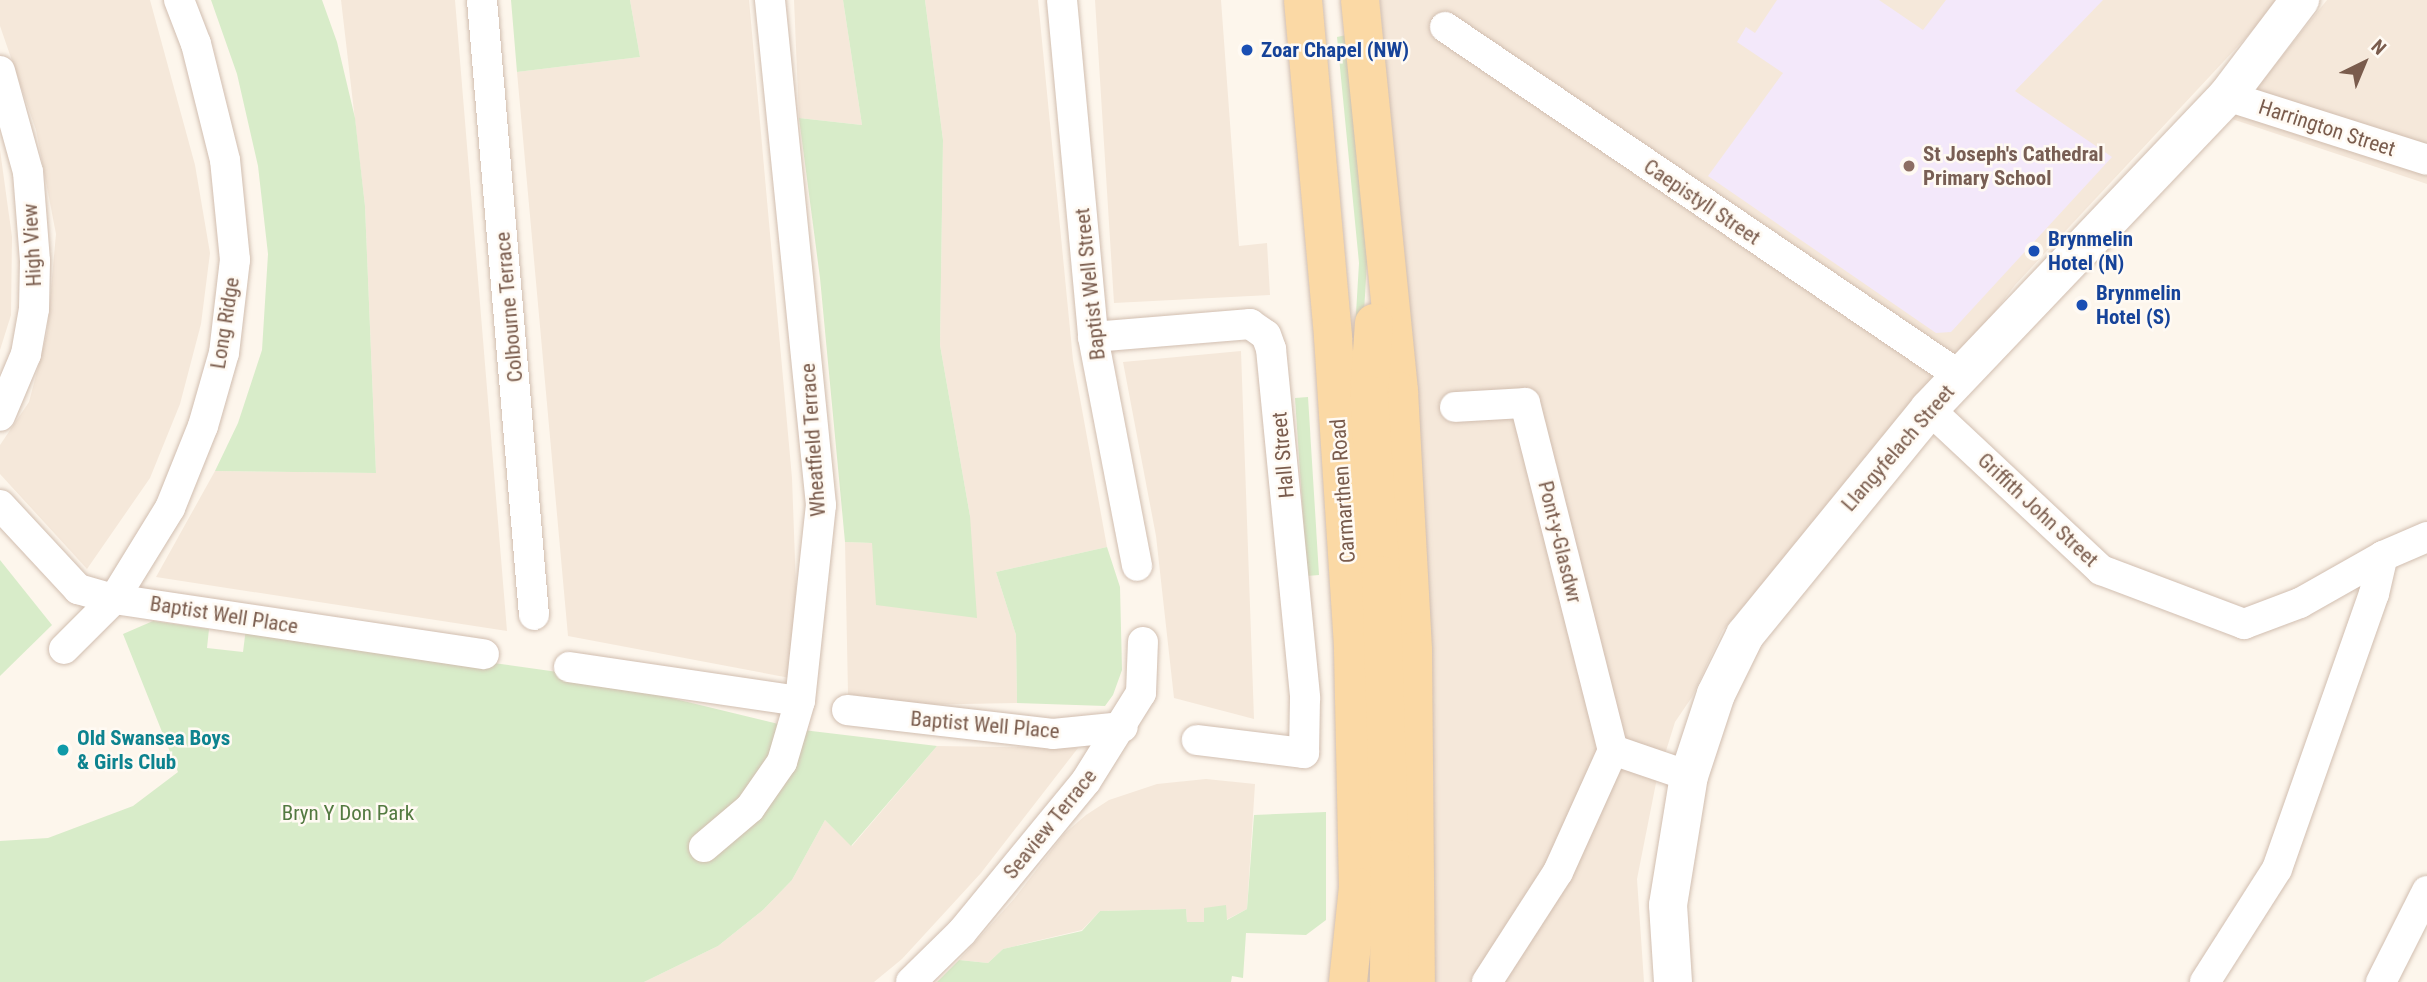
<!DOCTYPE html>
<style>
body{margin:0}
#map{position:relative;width:2427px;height:982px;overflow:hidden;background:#fdf6ec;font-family:"Roboto Condensed",sans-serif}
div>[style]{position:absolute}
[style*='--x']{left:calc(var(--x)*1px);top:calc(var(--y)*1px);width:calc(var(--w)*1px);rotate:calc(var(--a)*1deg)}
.residential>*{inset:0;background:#f5e8da}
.education>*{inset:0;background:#f3e8fa}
.green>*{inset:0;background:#d8ecc9}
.roads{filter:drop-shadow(0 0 2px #d1beb0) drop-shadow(0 0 2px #d1beb0)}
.street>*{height:30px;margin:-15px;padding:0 15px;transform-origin:15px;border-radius:15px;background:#fff}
.secondary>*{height:38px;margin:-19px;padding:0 19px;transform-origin:19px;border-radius:19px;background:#fff}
.primary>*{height:38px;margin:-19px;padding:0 19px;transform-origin:19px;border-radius:19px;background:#fbd9a5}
.dots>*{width:19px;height:19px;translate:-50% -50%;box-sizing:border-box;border:4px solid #fffaf3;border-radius:50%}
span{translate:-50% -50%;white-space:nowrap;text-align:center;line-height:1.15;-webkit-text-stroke:5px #fffaf3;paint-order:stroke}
.transit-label{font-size:21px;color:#164399;font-weight:700}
.left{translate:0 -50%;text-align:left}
.street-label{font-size:21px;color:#7a5c4d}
.education-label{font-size:21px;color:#785e54;font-weight:700}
.culture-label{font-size:21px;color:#0d838f;font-weight:700}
.park-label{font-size:21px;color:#537a41}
.north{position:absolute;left:2329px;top:28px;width:70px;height:70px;-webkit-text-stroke:5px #fffaf3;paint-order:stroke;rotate:43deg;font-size:19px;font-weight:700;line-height:28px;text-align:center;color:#7a5c4d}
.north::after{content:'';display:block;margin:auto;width:24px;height:32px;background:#7a5c4d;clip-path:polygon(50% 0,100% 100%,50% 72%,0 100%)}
</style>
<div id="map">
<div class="residential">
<i style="clip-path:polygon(0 0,150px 0,195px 165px,210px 253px,201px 324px,180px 404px,150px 478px,87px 569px,0 474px,0 445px,29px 402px,47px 333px,56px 234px,36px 130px,0 26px)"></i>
<i style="clip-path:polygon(341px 0,455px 0,507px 631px,156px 577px,215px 471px,376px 473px,365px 206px)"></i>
<i style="clip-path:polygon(630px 0,749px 0,792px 478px,796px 587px,790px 678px,568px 636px,517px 72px,640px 57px)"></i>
<i style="clip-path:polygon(794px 0,843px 0,862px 125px,799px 118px)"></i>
<i style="clip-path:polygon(925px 0,1038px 0,1073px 360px,1107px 547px,996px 572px,1016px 635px,1017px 703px,911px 705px,848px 694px,845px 542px,872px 543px,970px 516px,940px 345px,943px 140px)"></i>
<i style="clip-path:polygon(1095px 0,1221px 0,1239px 246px,1267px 243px,1270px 295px,1114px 303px)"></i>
<i style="clip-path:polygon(1380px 0,2281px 0,2015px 285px,1970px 345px,1723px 630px,1692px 697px,1675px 722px,1656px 783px,1637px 879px,1644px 982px,1431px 982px,1434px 784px,1427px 642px)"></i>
<i style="clip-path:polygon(2327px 0,2427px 0,2427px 184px,2232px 119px)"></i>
<i style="clip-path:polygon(0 150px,12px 237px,11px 315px,0 350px)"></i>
<i style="clip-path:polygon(1241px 351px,1254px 719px,1174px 698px,1156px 536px,1123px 362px)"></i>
<i style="clip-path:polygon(937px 746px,1078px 748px,981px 873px,902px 959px,874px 982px,644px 982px,718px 946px,763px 910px,792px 880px,825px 820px,852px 846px)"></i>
<i style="clip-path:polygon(1206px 779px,1255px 784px,1247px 909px,1226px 920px,1204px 908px,1205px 922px,1187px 922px,1186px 909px,1100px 911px,1082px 930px,1003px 949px,988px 963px,959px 960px,1014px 899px,1064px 834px,1086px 815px,1109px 800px,1157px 784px)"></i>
</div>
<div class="education">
<i style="clip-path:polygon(1777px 0,1879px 0,1923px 30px,1946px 0,2103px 0,2015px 91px,2112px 157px,1951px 332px,1936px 333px,1708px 176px,1783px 73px,1737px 42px,1746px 27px,1755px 33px)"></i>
</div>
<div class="green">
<i style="clip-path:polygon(211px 0,322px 0,337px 42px,355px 118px,365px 206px,376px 473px,215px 471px,238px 423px,262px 350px,268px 254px,258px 166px,237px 74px)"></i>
<i style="clip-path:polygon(511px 0,630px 0,640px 57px,517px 72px)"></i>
<i style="clip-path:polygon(843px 0,925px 0,943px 140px,940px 345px,970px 516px,977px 618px,876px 605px,872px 543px,845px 542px,820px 278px,799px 118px,862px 125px)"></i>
<i style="clip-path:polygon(1346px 35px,1367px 261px,1360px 380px,1352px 381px,1359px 263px,1337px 37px)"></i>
<i style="clip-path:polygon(1308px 397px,1319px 575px,1307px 576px,1295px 398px)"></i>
<i style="clip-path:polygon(1107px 547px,1120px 587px,1122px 670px,1113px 695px,1105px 706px,1017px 703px,1016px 635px,996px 572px)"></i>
<i style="clip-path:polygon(0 560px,52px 625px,0 676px)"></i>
<i style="clip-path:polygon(153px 621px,209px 629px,207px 648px,243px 652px,246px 628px,572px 674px,803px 730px,937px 746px,851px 846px,825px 820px,792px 880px,763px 910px,718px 946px,644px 982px,0 982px,0 841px,48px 838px,133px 806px,178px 772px,123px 634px)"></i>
<i style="clip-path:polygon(1326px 812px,1326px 920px,1306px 935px,1246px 933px,1243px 978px,1232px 976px,1231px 982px,937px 982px,959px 960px,988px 963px,1003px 949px,1082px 931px,1100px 911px,1186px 909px,1187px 922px,1204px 922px,1204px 908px,1226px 905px,1227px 920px,1247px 909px,1254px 815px)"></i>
</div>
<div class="roads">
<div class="street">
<i style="--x:482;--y:0;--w:617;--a:85.17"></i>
<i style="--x:1062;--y:0;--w:338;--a:84.7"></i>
<i style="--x:1093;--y:337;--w:233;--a:79.1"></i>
<i style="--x:1445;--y:27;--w:622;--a:34.12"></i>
<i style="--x:0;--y:71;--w:105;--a:74.5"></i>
<i style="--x:28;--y:172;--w:89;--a:85.5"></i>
<i style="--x:35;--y:261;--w:48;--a:91.2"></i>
<i style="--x:34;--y:309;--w:46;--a:100.1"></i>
<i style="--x:26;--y:354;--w:67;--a:112.8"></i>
<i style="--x:2227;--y:96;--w:210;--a:17.7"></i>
<i style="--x:1093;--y:337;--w:158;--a:-4.7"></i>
<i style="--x:1250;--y:324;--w:19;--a:35"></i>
<i style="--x:1266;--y:335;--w:15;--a:70"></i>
<i style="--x:1271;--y:349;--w:351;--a:84.4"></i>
<i style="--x:1305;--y:698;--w:55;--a:91"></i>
<i style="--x:1304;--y:753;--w:108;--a:-173.1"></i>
<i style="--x:1455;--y:407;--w:70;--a:-3.3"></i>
<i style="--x:1525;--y:403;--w:358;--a:75.8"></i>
<i style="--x:1929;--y:409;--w:236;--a:43.1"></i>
<i style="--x:2101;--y:570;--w:153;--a:20.7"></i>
<i style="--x:2244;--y:624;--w:60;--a:-20.6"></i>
<i style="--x:2300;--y:603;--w:95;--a:-29.5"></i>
<i style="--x:2383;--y:556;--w:48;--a:-23.4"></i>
<i style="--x:0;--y:505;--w:115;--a:47.1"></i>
<i style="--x:78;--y:589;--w:37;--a:16"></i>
<i style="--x:114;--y:599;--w:374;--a:8.5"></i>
<i style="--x:64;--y:649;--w:71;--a:-45"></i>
<i style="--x:114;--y:599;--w:107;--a:-58.4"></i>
<i style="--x:170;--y:508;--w:88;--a:-68.1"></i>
<i style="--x:203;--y:426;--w:76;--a:-74"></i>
<i style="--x:224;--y:353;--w:94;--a:-83.3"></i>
<i style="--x:235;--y:260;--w:100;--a:-95.7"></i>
<i style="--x:225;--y:160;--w:120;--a:-104"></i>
<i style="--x:196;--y:44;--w:47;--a:-111.1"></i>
<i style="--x:569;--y:667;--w:233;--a:8.4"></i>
<i style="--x:847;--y:710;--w:207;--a:6.6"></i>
<i style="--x:1053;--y:734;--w:70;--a:-5.7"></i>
<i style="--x:704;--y:847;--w:60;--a:-40.3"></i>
<i style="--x:750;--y:808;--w:56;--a:-55.2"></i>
<i style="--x:782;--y:762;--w:64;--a:-73.6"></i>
<i style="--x:800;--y:701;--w:197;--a:-83.9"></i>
<i style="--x:821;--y:505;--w:508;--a:-95.77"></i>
<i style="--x:911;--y:982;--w:71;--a:-44.4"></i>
<i style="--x:962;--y:932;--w:195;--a:-50.6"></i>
<i style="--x:1086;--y:781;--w:104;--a:-58"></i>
<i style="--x:1141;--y:693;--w:51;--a:-87.8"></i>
<i style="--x:1487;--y:982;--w:131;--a:-57.2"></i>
<i style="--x:1558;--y:872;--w:134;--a:-65.7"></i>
<i style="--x:1613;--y:750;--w:80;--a:18.9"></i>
<i style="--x:2205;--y:982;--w:134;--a:-57.5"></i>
<i style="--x:2277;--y:869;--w:292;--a:-70.6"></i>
<i style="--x:2374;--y:594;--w:39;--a:-77"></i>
<i style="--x:2381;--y:982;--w:102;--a:-63.2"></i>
</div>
<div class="secondary">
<i style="--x:1673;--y:982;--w:77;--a:-93.7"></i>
<i style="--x:1668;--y:905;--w:131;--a:-80.8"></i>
<i style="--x:1689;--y:776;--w:86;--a:-71.8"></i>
<i style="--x:1716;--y:694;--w:66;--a:-63.8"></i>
<i style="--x:1745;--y:635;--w:291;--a:-50.8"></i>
<i style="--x:1929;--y:409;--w:432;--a:-46.4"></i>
<i style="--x:2227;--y:96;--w:121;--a:-52.8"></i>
</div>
<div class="primary">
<i style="--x:1303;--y:0;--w:338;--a:84.9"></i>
<i style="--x:1333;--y:337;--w:314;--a:86.3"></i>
<i style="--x:1353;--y:650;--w:237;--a:88.8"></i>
<i style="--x:1358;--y:887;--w:96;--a:96"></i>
<i style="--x:1360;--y:0;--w:393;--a:84.3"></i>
<i style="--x:1399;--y:391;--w:260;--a:86.9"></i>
<i style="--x:1413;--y:651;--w:331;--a:89.5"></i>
<i style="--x:1374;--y:323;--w:72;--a:94"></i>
<i style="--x:1369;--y:395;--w:180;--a:86.2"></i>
<i style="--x:1381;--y:575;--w:284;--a:88.2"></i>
<i style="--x:1390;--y:859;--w:123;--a:90.5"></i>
</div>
</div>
<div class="dots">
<i style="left:1247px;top:50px;background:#1a4fb4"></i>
<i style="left:1909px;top:166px;background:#8d6e63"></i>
<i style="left:2034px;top:251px;background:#1a4fb4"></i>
<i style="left:2082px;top:305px;background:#1a4fb4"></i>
<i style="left:63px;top:750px;background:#0f9aa8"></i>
</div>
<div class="transit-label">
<span class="left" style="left:1261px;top:50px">Zoar Chapel (NW)</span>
<span class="left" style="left:2048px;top:251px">Brynmelin<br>Hotel (N)</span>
<span class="left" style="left:2096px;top:305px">Brynmelin<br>Hotel (S)</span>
</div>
<div class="street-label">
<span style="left:2327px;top:128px;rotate:18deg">Harrington Street</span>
<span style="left:1702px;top:202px;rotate:34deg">Caepistyll Street</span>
<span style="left:32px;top:245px;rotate:-93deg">High View</span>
<span style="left:1090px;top:284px;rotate:-96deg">Baptist Well Street</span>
<span style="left:509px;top:307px;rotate:-95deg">Colbourne Terrace</span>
<span style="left:225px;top:323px;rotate:-81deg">Long Ridge</span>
<span style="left:813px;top:440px;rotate:-94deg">Wheatfield Terrace</span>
<span style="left:1898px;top:448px;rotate:-49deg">Llangyfelach Street</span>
<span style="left:1283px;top:455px;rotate:-95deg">Hall Street</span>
<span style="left:1343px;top:491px;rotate:-94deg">Carmarthen Road</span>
<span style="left:2038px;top:510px;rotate:43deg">Griffith John Street</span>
<span style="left:1560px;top:542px;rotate:76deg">Pont-y-Glasdwr</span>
<span style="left:224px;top:615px;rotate:9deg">Baptist Well Place</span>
<span style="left:985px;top:725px;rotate:5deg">Baptist Well Place</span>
<span style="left:1050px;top:824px;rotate:-51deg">Seaview Terrace</span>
</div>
<div class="education-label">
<span class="left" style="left:1923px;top:166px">St Joseph's Cathedral<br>Primary School</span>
</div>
<div class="culture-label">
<span class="left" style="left:77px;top:750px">Old Swansea Boys<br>&amp; Girls Club</span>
</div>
<div class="park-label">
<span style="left:348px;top:813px">Bryn Y Don Park</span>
</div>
<div class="north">N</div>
</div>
